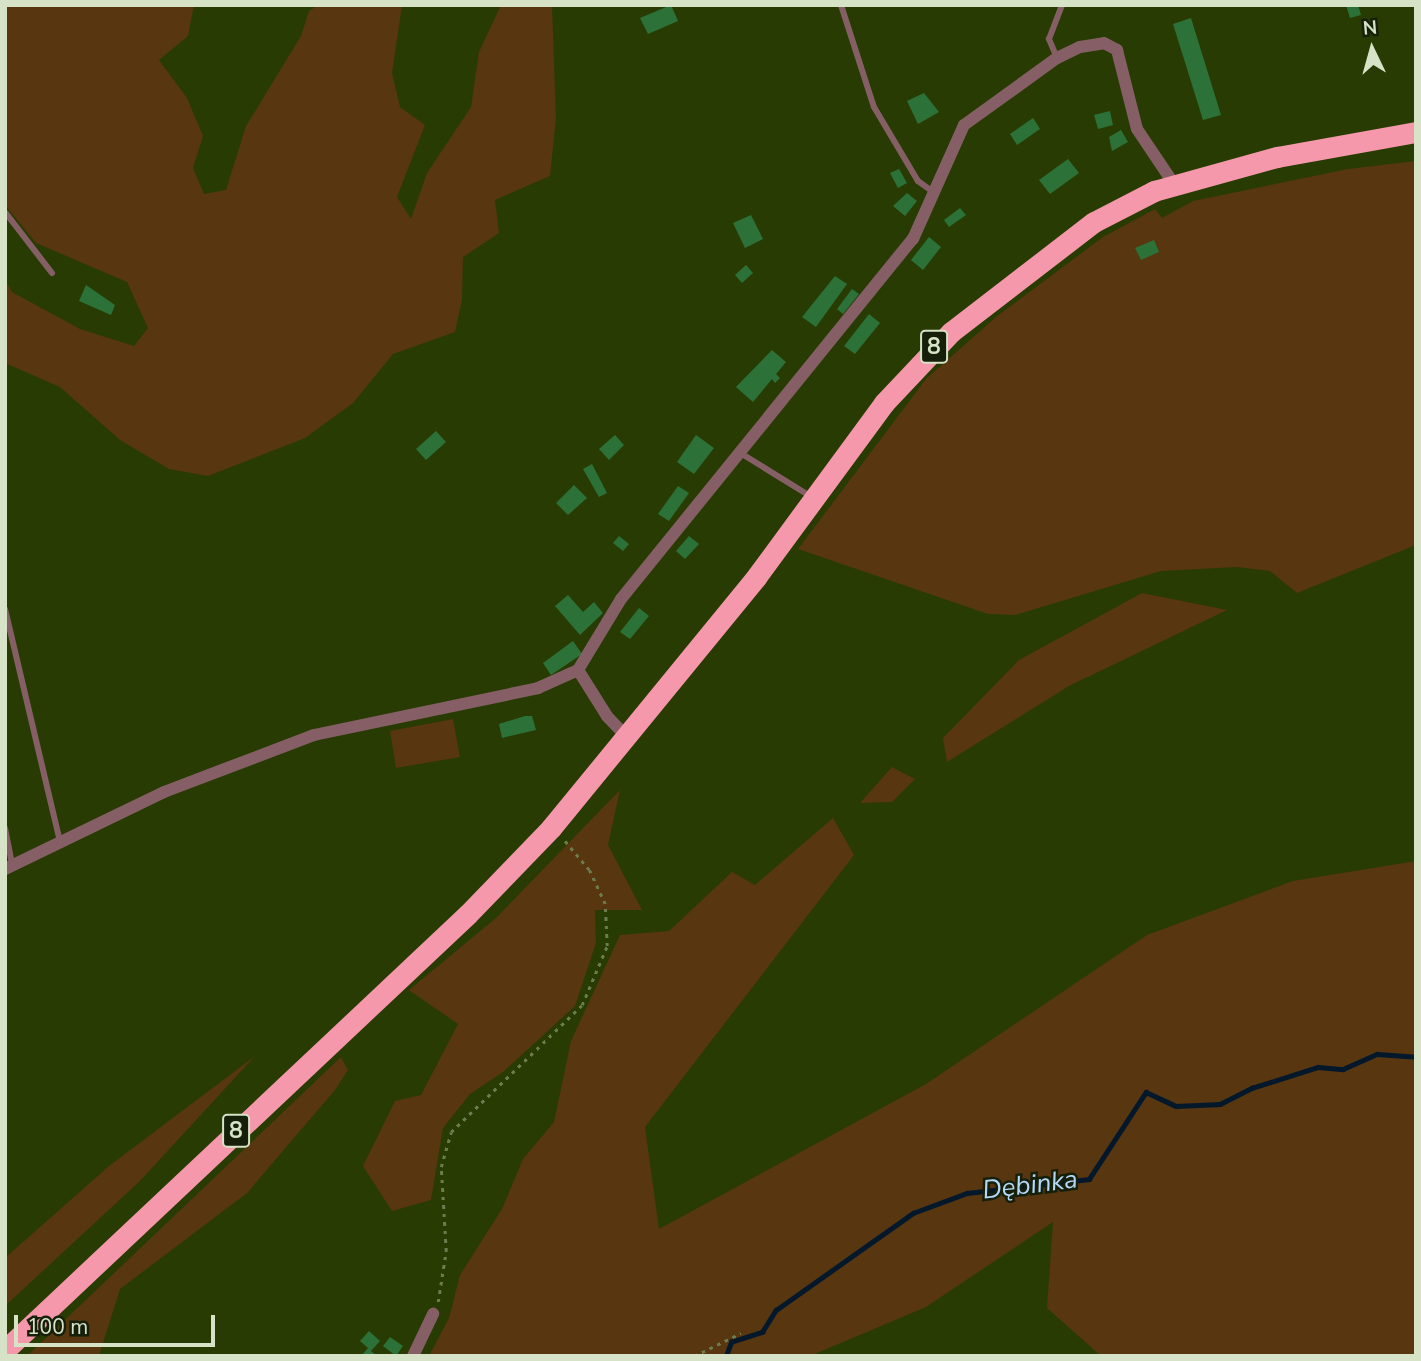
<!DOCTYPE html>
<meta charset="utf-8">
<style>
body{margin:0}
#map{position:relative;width:1421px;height:1361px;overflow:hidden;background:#283b02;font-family:"Nunito Sans",sans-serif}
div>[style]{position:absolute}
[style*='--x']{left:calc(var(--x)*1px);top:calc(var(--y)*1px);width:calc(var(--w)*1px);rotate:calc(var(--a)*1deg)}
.green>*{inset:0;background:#573610}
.stream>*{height:4.5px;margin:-2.25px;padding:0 2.25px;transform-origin:2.25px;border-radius:2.25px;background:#03182b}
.building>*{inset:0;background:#2c7238}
.path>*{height:2.5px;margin-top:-1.25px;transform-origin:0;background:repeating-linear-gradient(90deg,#6c7c4f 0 3.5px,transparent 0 8.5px)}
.lane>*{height:6px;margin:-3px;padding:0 3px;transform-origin:3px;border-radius:3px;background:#865f66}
.street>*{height:12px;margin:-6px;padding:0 6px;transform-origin:6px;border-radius:6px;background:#865f66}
.highway>*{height:21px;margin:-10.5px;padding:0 10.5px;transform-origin:10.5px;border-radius:10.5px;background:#f698ab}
span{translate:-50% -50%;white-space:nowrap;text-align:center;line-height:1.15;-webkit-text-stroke:5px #161f09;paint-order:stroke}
.shield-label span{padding:2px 5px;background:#161f09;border:2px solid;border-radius:5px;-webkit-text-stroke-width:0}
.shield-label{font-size:23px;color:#d6e3c7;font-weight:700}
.water-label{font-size:26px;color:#b5d7f8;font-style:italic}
.frame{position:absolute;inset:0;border:7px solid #d6e3c7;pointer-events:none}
.north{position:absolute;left:1337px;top:14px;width:70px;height:70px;-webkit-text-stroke:5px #161f09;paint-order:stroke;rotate:355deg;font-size:19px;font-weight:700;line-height:28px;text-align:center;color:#d6e3c7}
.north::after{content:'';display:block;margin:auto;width:24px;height:32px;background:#d6e3c7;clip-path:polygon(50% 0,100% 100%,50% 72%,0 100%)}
.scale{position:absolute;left:14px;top:1315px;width:201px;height:32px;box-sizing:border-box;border:4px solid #d6e3c7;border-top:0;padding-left:9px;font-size:21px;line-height:24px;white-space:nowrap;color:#d6e3c7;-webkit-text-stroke:5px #161f09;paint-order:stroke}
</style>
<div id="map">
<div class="green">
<i style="clip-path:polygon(5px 5px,194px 5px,188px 36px,159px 60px,187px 98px,203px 136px,193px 168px,204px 194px,226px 190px,246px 126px,301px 36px,309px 11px,318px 5px,402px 5px,392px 73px,400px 107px,425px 125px,397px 197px,411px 219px,427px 173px,471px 107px,479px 52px,501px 5px,552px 5px,556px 118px,550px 176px,495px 200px,499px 233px,463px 257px,462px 300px,455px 332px,393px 354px,353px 403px,305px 438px,208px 476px,169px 469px,120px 440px,60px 387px,5px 363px,5px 279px,12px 292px,80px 329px,134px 346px,148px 328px,127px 282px,36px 243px,5px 205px)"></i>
<i style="clip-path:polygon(1416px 161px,1416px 545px,1297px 593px,1270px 571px,1237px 567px,1161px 571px,1015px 615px,988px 614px,798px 549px,926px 379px,996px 317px,1103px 237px,1155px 209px,1162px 218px,1193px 201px,1348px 169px)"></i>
<i style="clip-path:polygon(1142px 593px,1227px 610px,1069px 686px,947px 762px,943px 738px,1019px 660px)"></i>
<i style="clip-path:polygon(453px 719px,460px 757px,396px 768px,390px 731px)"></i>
<i style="clip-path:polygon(892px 767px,915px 779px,892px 802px,860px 803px)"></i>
<i style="clip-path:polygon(620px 790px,608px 845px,642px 910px,595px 910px,596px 943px,575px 1006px,503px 1072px,470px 1094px,443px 1128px,431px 1200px,392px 1211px,363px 1166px,395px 1101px,421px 1095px,458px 1024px,409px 990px,496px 918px)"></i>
<i style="clip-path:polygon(833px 818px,854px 855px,645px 1127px,659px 1229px,926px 1084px,1147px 935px,1293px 881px,1416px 861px,1416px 1356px,1101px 1356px,1047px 1308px,1053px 1222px,926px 1307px,810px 1356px,429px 1356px,449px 1318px,460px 1275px,502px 1209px,523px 1159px,554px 1122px,571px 1041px,620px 935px,669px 931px,732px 872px,755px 885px)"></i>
<i style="clip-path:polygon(255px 1056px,140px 1181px,5px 1306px,5px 1258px,109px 1166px)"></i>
<i style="clip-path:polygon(341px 1057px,348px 1070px,335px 1090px,247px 1193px,120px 1289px,99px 1356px,27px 1356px)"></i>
</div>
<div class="stream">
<i style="--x:726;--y:1356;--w:15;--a:-70"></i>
<i style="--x:731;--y:1342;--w:33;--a:-18"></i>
<i style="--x:762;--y:1332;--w:26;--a:-58"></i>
<i style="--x:776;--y:1310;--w:168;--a:-35.3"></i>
<i style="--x:913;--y:1213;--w:58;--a:-20.3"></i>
<i style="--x:967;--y:1193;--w:123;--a:-6.5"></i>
<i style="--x:1089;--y:1179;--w:104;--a:-56.8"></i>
<i style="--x:1146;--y:1092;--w:33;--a:25"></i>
<i style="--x:1176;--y:1106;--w:44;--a:-2.6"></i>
<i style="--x:1220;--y:1104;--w:36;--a:-27"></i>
<i style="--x:1252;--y:1088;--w:69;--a:-17.7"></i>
<i style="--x:1318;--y:1067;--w:25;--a:5"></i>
<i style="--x:1343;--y:1069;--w:37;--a:-24"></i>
<i style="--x:1377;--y:1054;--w:39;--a:4"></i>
</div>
<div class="building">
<i style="clip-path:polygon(671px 5px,678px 21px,648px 34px,640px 18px)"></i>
<i style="clip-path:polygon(1346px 5px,1358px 5px,1361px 15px,1350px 18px)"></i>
<i style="clip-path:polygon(1191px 18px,1221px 115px,1203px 120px,1173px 24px)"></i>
<i style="clip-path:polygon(924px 93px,939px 112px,918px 124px,907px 101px)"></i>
<i style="clip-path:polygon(1110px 111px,1113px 125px,1098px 129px,1094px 115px)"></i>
<i style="clip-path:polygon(1033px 118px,1040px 129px,1017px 145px,1010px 134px)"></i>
<i style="clip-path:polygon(1121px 130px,1128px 142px,1112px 151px,1109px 137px)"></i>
<i style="clip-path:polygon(1068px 159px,1079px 173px,1050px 194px,1039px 180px)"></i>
<i style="clip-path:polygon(899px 169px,907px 183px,898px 188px,890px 173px)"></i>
<i style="clip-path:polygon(907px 193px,917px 201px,905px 216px,893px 206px)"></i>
<i style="clip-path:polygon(960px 208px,966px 215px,949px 227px,944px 220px)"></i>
<i style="clip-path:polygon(751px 215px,763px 239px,745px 248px,733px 223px)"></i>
<i style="clip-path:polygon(929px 237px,941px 247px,923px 270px,911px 260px)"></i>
<i style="clip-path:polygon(1154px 240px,1159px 252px,1141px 260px,1135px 248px)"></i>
<i style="clip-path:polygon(746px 265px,753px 273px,742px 283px,735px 275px)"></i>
<i style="clip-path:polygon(835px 276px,847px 284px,816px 327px,802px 317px)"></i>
<i style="clip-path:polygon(86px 285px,115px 305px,111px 315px,79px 301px)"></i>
<i style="clip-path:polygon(852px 289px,859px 294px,843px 314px,837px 309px)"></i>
<i style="clip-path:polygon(869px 314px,880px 323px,855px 354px,844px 346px)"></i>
<i style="clip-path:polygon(772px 350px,786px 362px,776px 374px,780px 378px,775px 383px,772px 379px,753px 402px,736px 387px)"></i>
<i style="clip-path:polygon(436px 431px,446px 442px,426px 460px,416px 449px)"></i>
<i style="clip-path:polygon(615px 435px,624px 445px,609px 460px,599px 449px)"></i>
<i style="clip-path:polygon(696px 435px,714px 448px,694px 474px,677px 462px)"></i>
<i style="clip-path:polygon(592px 464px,607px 493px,599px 497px,583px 469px)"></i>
<i style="clip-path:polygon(574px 485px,587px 498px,568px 515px,556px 503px)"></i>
<i style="clip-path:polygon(678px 486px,689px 493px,669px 521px,658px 514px)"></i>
<i style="clip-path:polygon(619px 536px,629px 544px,623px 551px,613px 543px)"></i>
<i style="clip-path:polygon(689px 536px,699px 544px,685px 559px,676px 551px)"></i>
<i style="clip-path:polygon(568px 595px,583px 612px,594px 602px,603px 613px,580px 635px,555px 606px)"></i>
<i style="clip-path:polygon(639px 608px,649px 616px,630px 639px,620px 632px)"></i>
<i style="clip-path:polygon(573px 641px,582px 654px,551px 675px,543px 663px)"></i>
<i style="clip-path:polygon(525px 716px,532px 716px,536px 730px,502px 738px,499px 724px)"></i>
<i style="clip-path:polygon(369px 1331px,380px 1341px,371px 1351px,377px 1356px,361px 1356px,368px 1348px,360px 1341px)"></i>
<i style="clip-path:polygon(390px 1337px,403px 1346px,396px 1356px,383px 1346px)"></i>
</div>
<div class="path">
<i style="--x:438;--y:1302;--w:52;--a:-81.1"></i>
<i style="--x:446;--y:1251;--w:84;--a:-93.4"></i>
<i style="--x:441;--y:1167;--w:36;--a:-74"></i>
<i style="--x:451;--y:1132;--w:182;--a:-44.1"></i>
<i style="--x:582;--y:1005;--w:64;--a:-67"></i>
<i style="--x:607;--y:946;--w:42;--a:-92.7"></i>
<i style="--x:605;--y:904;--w:38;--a:-115"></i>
<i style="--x:589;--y:870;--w:39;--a:-130"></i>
<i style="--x:694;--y:1356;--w:52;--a:-26.1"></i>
</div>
<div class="lane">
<i style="--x:841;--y:5;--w:107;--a:72.1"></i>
<i style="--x:874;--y:107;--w:86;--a:59.3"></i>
<i style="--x:918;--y:181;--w:19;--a:36"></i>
<i style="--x:1057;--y:58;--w:21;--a:-113"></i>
<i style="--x:1049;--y:39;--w:36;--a:-69"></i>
<i style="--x:5;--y:212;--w:77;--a:52.4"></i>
<i style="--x:742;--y:454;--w:80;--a:31.7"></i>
<i style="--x:5;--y:609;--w:239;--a:76.7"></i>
<i style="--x:5;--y:828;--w:38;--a:79"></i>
</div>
<div class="street">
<i style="--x:627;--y:737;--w:29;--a:-134"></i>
<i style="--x:607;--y:716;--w:54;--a:-122.2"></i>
<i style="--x:578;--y:670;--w:83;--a:-58.8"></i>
<i style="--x:621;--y:599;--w:464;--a:-51"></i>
<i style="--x:913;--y:239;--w:125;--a:-65.9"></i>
<i style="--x:964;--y:125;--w:115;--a:-35.8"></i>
<i style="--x:1057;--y:58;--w:25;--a:-26"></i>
<i style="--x:1080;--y:47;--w:24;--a:-9"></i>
<i style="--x:1104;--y:43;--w:15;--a:28"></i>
<i style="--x:1117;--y:50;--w:81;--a:75.8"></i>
<i style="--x:1137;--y:129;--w:66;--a:56.1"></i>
<i style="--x:5;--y:869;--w:177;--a:-25.8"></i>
<i style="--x:164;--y:792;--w:160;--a:-20.8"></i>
<i style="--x:314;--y:735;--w:229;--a:-11.8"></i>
<i style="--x:538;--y:688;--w:44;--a:-24.2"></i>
<i style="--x:413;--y:1356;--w:47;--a:-64.5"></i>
</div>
<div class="highway">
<i style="--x:5;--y:1350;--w:636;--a:-43.28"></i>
<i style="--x:468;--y:914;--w:120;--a:-46"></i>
<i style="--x:551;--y:828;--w:325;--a:-50.7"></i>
<i style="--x:757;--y:576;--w:215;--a:-53.7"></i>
<i style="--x:884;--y:403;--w:98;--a:-46.7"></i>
<i style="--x:951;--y:332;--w:180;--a:-37.6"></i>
<i style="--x:1094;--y:222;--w:68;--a:-27.3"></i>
<i style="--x:1154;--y:191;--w:128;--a:-15.5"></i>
<i style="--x:1277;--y:157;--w:141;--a:-10.2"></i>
</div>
<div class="shield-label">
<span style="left:934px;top:347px">8</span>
<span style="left:236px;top:1131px">8</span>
</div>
<div class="water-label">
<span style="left:1030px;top:1185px;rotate:-7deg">Dębinka</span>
</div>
<div class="frame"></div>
<div class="north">N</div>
<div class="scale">100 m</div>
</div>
